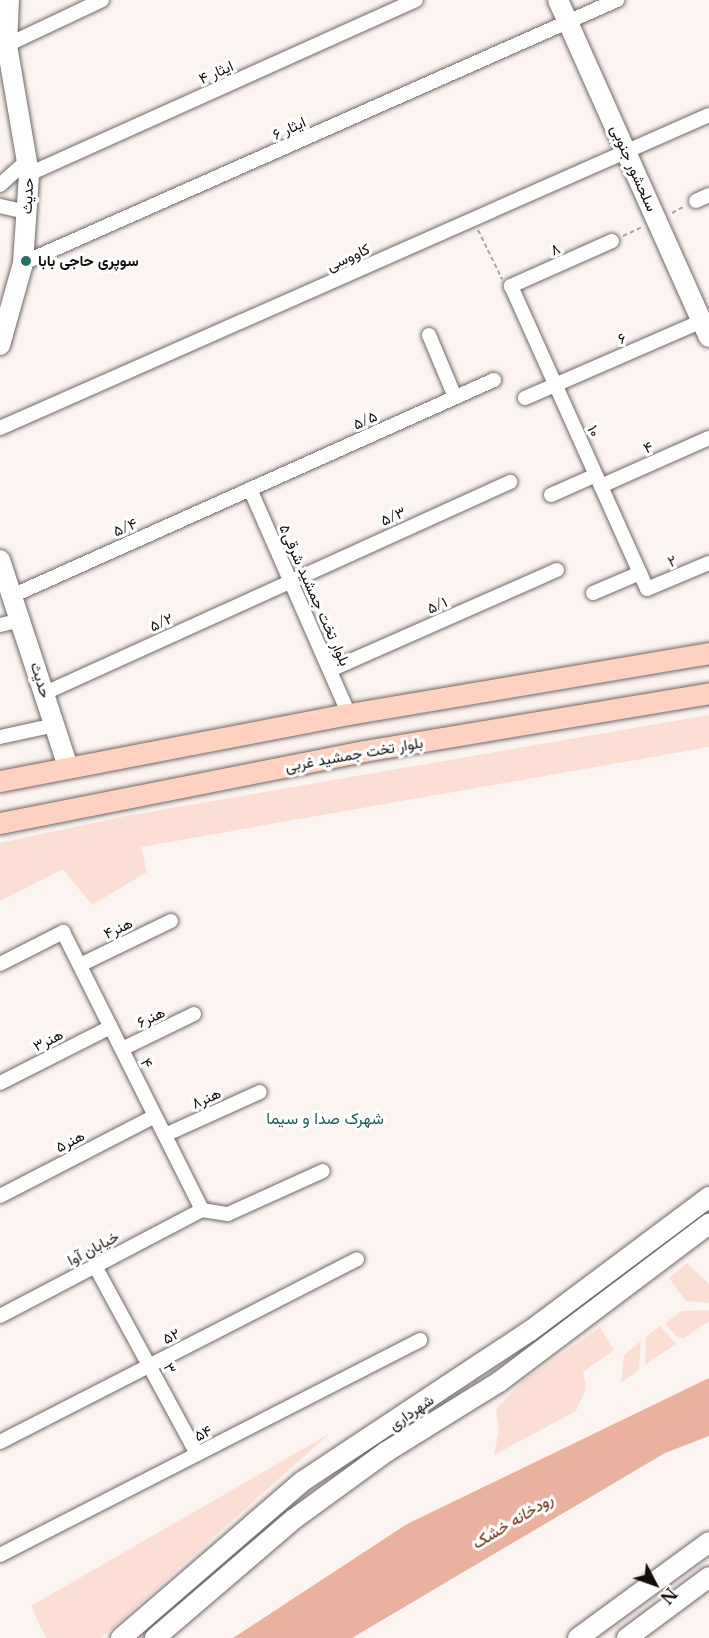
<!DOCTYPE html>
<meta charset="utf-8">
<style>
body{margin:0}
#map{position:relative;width:709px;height:1638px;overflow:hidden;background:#fcf4f1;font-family:"Libre Baskerville",Vazirmatn,serif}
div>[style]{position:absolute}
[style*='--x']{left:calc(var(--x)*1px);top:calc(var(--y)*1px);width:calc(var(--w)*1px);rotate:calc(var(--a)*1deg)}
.green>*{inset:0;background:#fbded4}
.water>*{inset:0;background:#e9b19e}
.path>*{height:2px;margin-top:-1px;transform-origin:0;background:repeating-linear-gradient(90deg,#aaa4a1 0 4.5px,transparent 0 7.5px)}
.roads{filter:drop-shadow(0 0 2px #706866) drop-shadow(0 0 2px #706866)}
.street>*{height:14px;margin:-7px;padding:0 7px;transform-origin:7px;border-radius:7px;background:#fff}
.secondary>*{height:20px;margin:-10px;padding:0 10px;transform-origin:10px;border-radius:10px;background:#fff}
.primary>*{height:21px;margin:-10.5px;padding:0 10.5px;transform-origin:10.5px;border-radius:10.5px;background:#fed1c1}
.dots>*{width:16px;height:16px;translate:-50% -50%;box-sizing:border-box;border:3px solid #fff;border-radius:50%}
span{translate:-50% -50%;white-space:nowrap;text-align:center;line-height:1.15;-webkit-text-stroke:6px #fff;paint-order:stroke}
.street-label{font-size:15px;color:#110e0d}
.poi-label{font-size:15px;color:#110e0d;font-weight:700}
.left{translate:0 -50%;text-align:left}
.neighbourhood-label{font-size:16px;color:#205951}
.water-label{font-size:16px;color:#632208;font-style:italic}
.north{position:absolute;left:625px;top:1554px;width:60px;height:60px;-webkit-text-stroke:4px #fff;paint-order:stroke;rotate:131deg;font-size:16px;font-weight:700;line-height:24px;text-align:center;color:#110e0d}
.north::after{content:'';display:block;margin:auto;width:21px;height:27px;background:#110e0d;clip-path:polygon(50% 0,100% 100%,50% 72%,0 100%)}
</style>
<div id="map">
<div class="green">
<i style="clip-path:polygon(709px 715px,709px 747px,141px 847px,147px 872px,92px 905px,63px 869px,0 901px,0 843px,126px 816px)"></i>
<i style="clip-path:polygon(687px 1263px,709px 1284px,709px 1303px,686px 1301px,669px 1278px)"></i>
<i style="clip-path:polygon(709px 1310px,709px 1321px,684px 1338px,677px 1337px,665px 1323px,682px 1311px)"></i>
<i style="clip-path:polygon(660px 1326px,676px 1344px,645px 1365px,646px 1337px)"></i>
<i style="clip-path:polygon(600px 1327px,614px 1350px,583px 1372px,586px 1388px,576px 1411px,494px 1455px,499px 1430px,496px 1409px,523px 1381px)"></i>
<i style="clip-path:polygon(641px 1341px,639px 1370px,621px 1383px,624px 1355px)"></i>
<i style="clip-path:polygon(329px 1434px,101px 1638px,46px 1638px,31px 1606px)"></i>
</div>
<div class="water">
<i style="clip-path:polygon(709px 1378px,709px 1436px,665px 1453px,352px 1638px,233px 1638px,407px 1524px)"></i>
</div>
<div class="path">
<i style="--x:672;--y:213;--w:15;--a:-28"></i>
<i style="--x:478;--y:230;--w:55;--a:63.9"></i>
<i style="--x:623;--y:236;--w:21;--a:-25"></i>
</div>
<div class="roads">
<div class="street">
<i style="--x:7;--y:45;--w:105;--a:-25.3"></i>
<i style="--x:29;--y:174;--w:424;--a:-24.2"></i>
<i style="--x:0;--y:185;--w:36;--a:-42"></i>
<i style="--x:696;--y:201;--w:14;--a:-25"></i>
<i style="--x:0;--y:206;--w:28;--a:13"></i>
<i style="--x:612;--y:241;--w:111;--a:156"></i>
<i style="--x:511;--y:286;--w:332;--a:65.8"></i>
<i style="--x:647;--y:589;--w:67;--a:-22.8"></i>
<i style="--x:23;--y:263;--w:650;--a:-23.88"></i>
<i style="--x:429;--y:335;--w:67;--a:67.2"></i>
<i style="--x:525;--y:398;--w:193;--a:-23.5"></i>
<i style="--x:0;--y:428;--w:775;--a:-23.82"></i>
<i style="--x:601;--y:486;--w:118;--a:-24"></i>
<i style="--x:250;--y:489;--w:246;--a:66.3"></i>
<i style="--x:551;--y:495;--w:49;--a:-24"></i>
<i style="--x:593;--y:593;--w:51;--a:-23.1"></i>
<i style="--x:14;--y:595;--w:526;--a:-24.13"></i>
<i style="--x:0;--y:625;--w:23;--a:-13"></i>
<i style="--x:330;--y:670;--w:248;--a:-23.8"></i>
<i style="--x:45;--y:693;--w:511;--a:-24.41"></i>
<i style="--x:0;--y:737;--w:56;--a:-12.3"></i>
<i style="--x:0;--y:964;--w:71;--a:-26.9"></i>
<i style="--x:63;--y:932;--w:311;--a:63.4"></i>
<i style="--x:80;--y:965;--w:101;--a:-25.8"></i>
<i style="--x:122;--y:1049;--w:80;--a:-25.9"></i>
<i style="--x:0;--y:1083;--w:124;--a:-26.8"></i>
<i style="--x:165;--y:1135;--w:104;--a:-24.4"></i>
<i style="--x:0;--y:1196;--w:174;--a:-27.3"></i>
<i style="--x:202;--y:1210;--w:26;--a:9"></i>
<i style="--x:228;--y:1214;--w:104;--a:-24.4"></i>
<i style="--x:95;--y:1266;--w:214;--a:61.5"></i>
<i style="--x:0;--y:1316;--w:228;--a:-27.7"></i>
<i style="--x:0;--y:1442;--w:401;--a:-27.1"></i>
<i style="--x:0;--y:1555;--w:472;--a:-27.1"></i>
</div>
<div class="secondary">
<i style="--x:558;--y:0;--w:369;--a:65.9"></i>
<i style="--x:0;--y:345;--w:85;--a:-74.3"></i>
<i style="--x:23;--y:263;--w:89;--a:-86.1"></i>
<i style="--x:29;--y:174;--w:131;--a:-99.7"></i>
<i style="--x:7;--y:45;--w:45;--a:-87.5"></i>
<i style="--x:0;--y:560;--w:218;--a:71.8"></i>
<i style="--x:121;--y:1638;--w:240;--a:-40.8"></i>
<i style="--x:303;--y:1481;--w:272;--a:-33.5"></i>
<i style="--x:530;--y:1331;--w:224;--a:-36.8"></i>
<i style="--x:155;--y:1638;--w:183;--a:-40.6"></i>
<i style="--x:294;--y:1519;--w:114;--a:-36.1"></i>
<i style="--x:386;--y:1452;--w:133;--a:-31.8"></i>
<i style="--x:499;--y:1382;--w:263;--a:-37"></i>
<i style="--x:578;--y:1638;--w:162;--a:-36.2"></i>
<i style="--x:627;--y:1638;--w:102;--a:-36.6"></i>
</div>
<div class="primary">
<i style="--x:0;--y:781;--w:355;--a:-10.9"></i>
<i style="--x:349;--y:714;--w:365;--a:-9.6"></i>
<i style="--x:0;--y:823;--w:371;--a:-11.2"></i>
<i style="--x:364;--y:751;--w:350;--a:-9.5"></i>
</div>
</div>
<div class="dots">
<i style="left:26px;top:261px;background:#286f66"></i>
</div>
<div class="street-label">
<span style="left:216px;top:72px;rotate:-24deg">ایثار ۴</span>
<span style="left:289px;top:128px;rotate:-24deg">ایثار ۶</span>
<span style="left:634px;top:168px;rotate:66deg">سلحشور جنوبی</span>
<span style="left:27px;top:196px;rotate:-87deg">حدیث</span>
<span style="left:555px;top:249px;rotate:-24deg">۸</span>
<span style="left:348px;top:257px;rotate:-24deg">کاووسی</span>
<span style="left:622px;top:338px;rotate:-24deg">۶</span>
<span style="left:365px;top:420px;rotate:-24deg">۵/۵</span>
<span style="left:594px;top:431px;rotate:66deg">۱۰</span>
<span style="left:648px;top:447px;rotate:-24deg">۴</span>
<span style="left:393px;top:516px;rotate:-24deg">۵/۳</span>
<span style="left:125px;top:527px;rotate:-24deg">۵/۴</span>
<span style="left:672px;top:561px;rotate:-23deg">۲</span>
<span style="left:315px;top:595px;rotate:66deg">بلوار تخت جمشید شرقی۵</span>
<span style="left:437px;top:605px;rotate:-24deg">۵/۱</span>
<span style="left:161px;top:622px;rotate:-24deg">۵/۲</span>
<span style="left:41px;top:680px;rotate:73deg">حدیث</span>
<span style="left:354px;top:754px;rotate:-10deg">بلوار تخت جمشید غربی</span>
<span style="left:118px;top:928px;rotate:-25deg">هنر۴</span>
<span style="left:151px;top:1017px;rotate:-25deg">هنر۶</span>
<span style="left:48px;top:1040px;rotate:-27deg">هنر۳</span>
<span style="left:147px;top:1063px;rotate:64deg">۴</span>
<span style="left:206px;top:1098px;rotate:-24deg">هنر۸</span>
<span style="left:70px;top:1141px;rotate:-27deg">هنر۵</span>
<span style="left:93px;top:1248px;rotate:-28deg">خیابان آوا</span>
<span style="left:171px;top:1336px;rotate:-27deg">۵۲</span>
<span style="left:170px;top:1368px;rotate:62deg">۳</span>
<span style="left:411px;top:1412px;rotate:-34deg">شهرداری</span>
<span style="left:203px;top:1433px;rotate:-27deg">۵۴</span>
</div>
<div class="poi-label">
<span class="left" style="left:38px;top:261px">سوپری حاجی بابا</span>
</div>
<div class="neighbourhood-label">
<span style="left:325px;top:1118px">شهرک صدا و سیما</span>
</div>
<div class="water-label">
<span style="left:512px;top:1521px;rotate:-31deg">رودخانه خشک</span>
</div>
<div class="north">N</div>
</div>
